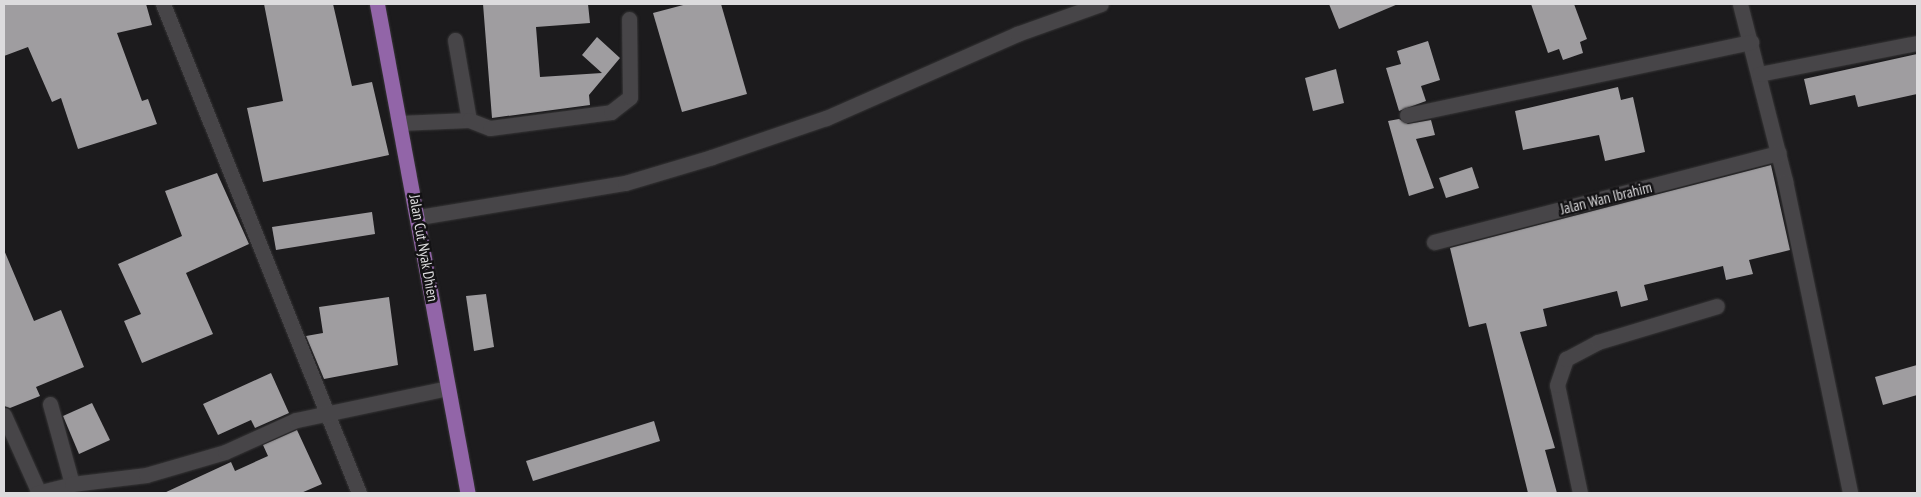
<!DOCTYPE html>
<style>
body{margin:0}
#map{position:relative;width:1921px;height:497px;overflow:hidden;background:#1c1b1d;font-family:"PT Sans Narrow",sans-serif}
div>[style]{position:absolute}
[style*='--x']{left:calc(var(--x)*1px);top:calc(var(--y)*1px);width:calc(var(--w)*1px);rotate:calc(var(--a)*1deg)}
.building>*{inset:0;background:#9f9da0}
.roads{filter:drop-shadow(0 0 1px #363536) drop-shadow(0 0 1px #363536)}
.minor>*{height:15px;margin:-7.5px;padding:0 7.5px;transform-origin:7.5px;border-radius:7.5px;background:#474548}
.major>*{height:15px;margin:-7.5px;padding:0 7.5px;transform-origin:7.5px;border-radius:7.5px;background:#9265a8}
span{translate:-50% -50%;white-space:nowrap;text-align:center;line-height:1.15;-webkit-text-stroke:5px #131214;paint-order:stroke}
.street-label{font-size:15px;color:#dcdbdd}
.frame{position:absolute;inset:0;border:5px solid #dcdbdd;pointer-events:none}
</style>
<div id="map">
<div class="building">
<i style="clip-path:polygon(4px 4px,146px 4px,152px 25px,117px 33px,142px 101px,148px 99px,157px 124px,78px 149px,61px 98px,52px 102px,28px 47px,4px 56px)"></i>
<i style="clip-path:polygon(264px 4px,333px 4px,352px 86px,372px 82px,389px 155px,263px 182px,247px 108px,283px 101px)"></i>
<i style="clip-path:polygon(483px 4px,588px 4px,590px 23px,536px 27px,540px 77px,602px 73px,582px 55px,597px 37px,620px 58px,589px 95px,590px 105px,492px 118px)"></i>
<i style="clip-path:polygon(687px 4px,721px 4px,747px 94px,682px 112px,653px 13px)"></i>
<i style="clip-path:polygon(1329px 4px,1398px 4px,1339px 29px)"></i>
<i style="clip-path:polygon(1531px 4px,1574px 4px,1587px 39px,1580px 42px,1583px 53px,1563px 60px,1559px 49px,1548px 53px)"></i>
<i style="clip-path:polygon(1428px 41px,1440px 80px,1421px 86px,1426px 101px,1399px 111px,1386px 68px,1401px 64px,1397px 51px)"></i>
<i style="clip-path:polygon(1917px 54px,1917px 94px,1858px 107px,1855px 95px,1810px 105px,1804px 79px)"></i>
<i style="clip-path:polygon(1336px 69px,1344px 103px,1313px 111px,1305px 78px)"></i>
<i style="clip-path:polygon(1618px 87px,1621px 100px,1633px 97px,1645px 152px,1605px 161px,1599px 135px,1523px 150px,1515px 111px)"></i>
<i style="clip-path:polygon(1399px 119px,1408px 124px,1431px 120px,1435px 135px,1416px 139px,1434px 188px,1409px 196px,1388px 121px)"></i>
<i style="clip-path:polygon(1771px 165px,1790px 250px,1749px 260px,1753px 274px,1726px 280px,1723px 266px,1644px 285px,1648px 300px,1621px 307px,1617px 291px,1543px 309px,1547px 326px,1520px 332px,1555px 448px,1545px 450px,1557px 493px,1528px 493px,1486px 323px,1469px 327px,1450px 248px)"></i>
<i style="clip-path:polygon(1472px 167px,1479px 188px,1446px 198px,1439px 178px)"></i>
<i style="clip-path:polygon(217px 173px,249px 244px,186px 273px,213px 334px,142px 363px,124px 321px,141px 314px,118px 264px,182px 236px,165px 191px)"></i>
<i style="clip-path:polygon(372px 212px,375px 234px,276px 250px,272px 227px)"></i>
<i style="clip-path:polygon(4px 250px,34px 321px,61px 310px,84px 367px,36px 387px,40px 396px,10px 408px,4px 406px)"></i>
<i style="clip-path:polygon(486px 294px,494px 347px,474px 351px,466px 296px)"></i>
<i style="clip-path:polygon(389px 297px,398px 365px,324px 379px,306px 336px,323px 333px,319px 307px)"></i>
<i style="clip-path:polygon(1917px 365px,1917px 395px,1883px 405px,1875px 377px)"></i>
<i style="clip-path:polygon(271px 373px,289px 413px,255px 428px,251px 420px,218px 435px,203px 404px)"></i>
<i style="clip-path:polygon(92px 403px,110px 440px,79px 454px,63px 416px)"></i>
<i style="clip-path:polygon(654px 421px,660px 441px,533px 481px,526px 461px)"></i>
<i style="clip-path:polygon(297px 430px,322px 484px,301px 493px,164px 493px,231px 462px,235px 471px,268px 456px,263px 445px)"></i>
</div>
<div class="roads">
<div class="minor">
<i style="--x:163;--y:4;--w:527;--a:68.16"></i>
<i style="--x:1740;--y:4;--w:183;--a:75.7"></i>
<i style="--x:1785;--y:181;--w:319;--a:78.2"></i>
<i style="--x:455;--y:40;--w:81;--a:80.1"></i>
<i style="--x:1759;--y:74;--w:161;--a:-11.1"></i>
<i style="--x:1407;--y:115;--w:352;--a:-12"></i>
<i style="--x:399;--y:123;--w:70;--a:-2.5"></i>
<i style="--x:469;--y:120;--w:22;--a:21"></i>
<i style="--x:490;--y:128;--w:122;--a:-7.5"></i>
<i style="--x:611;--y:112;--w:24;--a:-38"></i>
<i style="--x:630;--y:97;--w:78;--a:-90.7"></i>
<i style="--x:419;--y:217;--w:209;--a:-9.4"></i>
<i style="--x:625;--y:183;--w:91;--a:-16.6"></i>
<i style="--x:712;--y:157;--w:120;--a:-18.9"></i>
<i style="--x:826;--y:118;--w:209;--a:-23.7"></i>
<i style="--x:1017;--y:34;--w:89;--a:-19.7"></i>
<i style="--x:1434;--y:242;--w:356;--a:-14.5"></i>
<i style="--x:50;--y:404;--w:83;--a:74.6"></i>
<i style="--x:4;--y:415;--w:85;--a:65.8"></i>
<i style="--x:37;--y:493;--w:36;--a:-14"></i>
<i style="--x:72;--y:484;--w:75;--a:-6.9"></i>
<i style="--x:146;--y:475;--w:82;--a:-16.2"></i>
<i style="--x:225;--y:452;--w:78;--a:-24.3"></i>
<i style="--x:296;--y:420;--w:155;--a:-11.9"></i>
<i style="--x:1580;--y:493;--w:110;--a:-102"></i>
<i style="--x:1557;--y:385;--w:28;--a:-71"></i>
<i style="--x:1566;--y:359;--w:36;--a:-28"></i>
<i style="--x:1598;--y:342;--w:124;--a:-16.8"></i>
</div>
<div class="major">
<i style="--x:377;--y:4;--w:497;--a:79.5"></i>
</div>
</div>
<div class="street-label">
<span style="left:1606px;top:198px;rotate:-14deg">Jalan Wan Ibrahim</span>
<span style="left:424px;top:248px;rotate:80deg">Jalan Cut Nyak Dhien</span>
</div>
<div class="frame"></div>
</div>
